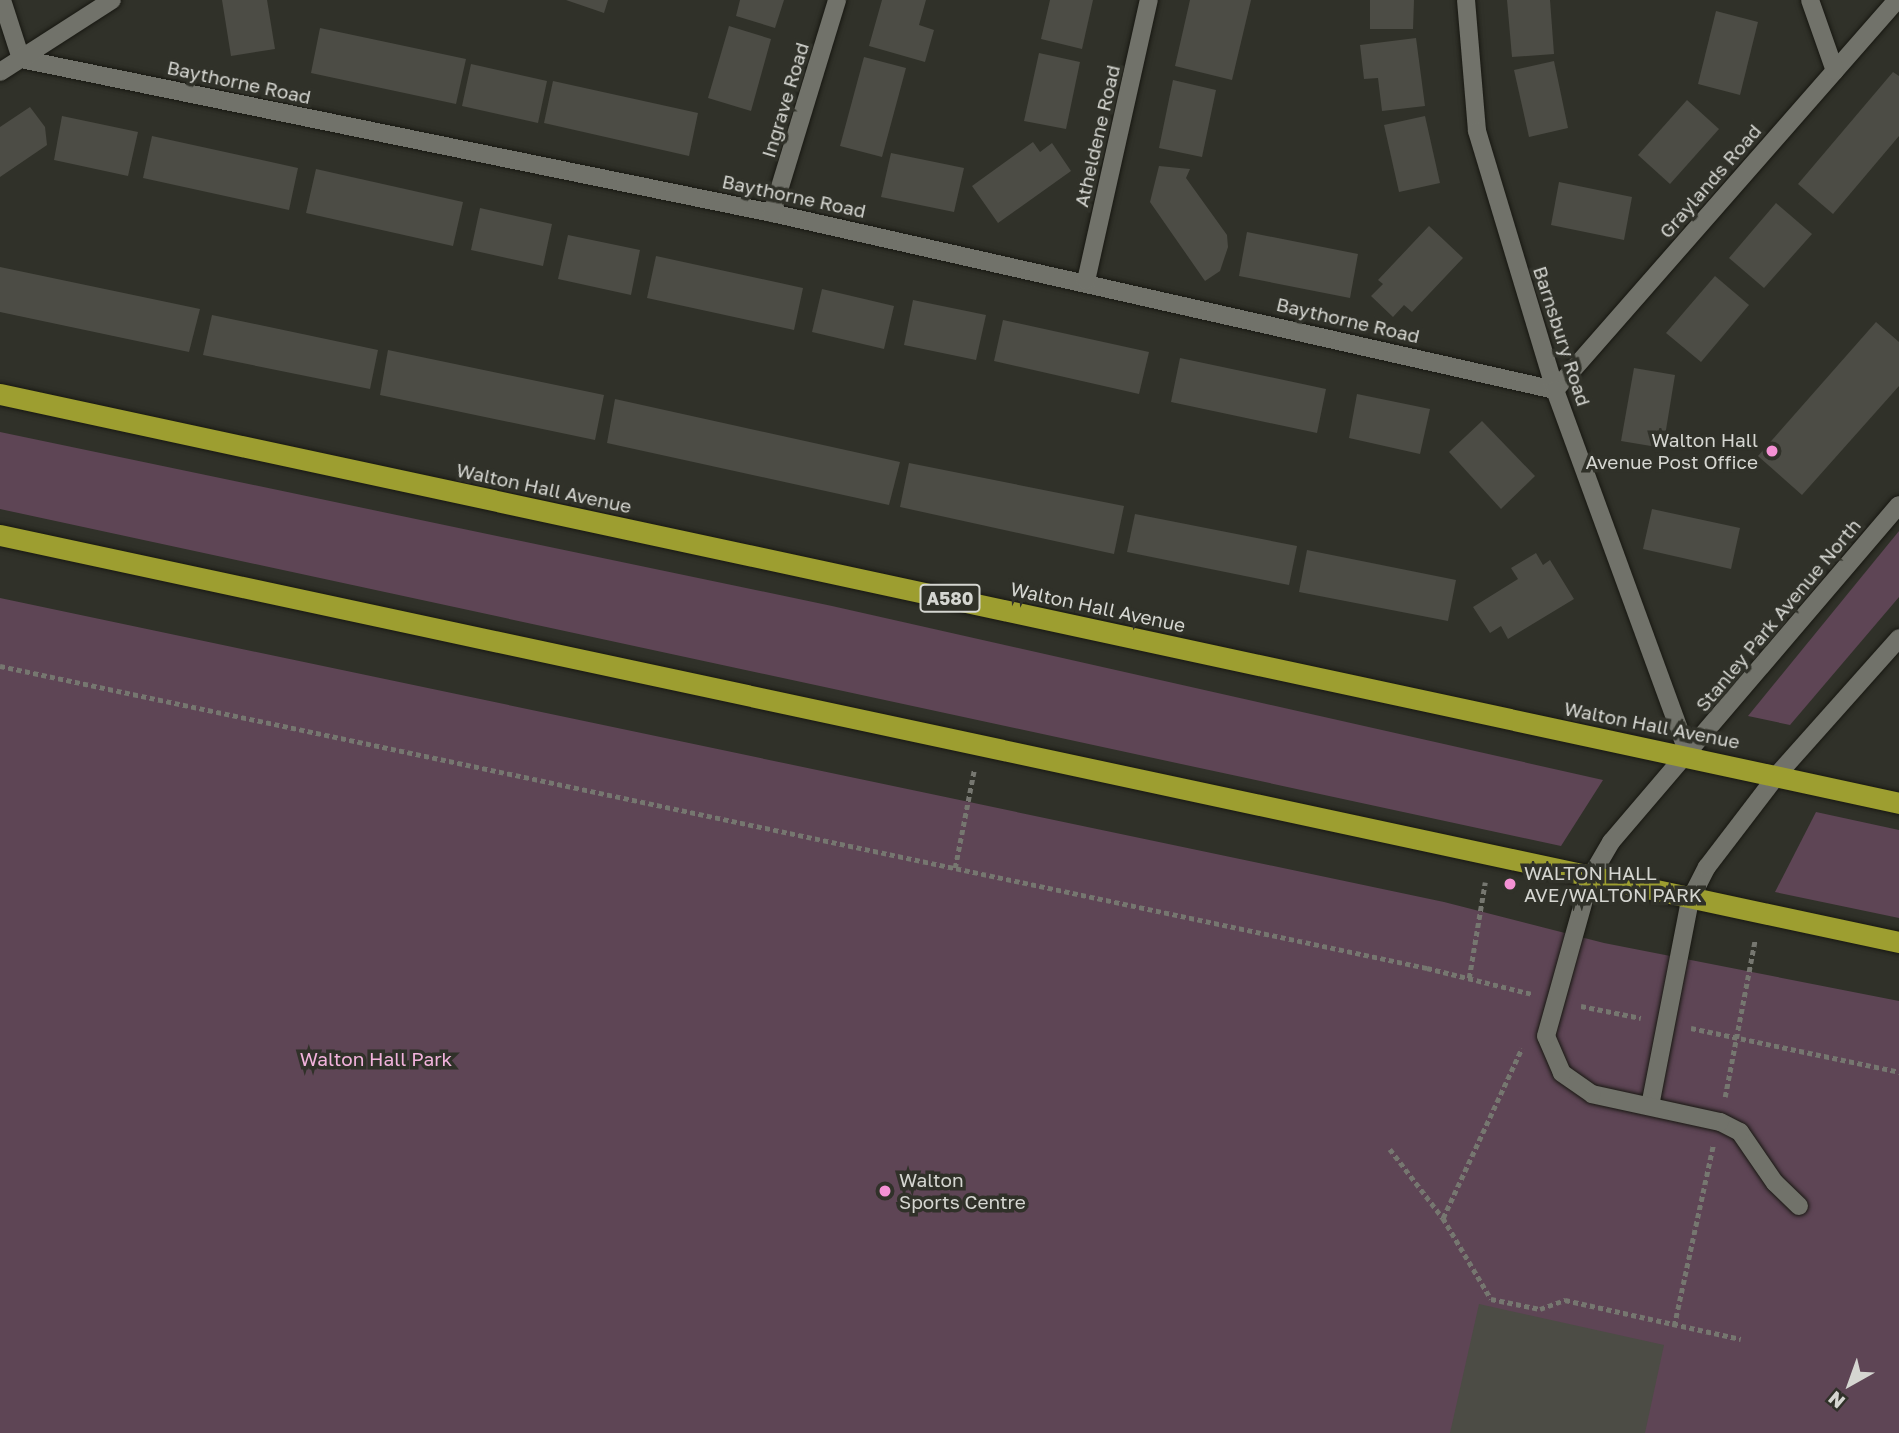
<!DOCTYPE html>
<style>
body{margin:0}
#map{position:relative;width:1899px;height:1433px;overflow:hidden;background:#303129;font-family:"Golos Text",sans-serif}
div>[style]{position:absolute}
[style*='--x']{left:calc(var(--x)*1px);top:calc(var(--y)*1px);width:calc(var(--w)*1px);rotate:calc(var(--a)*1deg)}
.green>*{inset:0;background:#5e4555}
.building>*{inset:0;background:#4c4c45}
.path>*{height:4.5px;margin-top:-2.25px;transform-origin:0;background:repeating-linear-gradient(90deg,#767770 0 5px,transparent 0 8.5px)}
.roads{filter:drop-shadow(0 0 2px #181812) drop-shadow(0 0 2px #181812)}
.street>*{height:18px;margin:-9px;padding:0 9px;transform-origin:9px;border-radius:9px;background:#71726a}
.highway>*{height:21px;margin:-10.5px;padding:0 10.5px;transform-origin:10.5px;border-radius:10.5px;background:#9d9e30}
.dots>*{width:19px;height:19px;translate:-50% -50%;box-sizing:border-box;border:4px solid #303129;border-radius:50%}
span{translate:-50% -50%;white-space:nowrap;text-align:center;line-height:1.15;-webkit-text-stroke:7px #303129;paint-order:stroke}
.shield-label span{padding:2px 5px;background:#303129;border:2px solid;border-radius:5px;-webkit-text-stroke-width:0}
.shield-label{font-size:18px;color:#d5d6d1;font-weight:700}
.street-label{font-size:19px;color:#d5d6d1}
.poi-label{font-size:19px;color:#d5d6d1}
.right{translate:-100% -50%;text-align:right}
.left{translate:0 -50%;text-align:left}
.park-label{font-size:19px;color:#f2b3dc}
.north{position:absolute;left:1815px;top:1349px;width:70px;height:70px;-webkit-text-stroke:5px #303129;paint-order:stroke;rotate:220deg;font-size:19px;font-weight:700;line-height:28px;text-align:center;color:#d5d6d1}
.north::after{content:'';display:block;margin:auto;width:24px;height:32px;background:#d5d6d1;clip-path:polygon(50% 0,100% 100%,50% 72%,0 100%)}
</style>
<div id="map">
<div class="green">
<i style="clip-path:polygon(0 432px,832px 606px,1603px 780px,1561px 846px,0 509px)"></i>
<i style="clip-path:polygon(1899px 531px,1899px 597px,1790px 725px,1748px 716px)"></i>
<i style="clip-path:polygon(0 598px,1444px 902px,1604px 943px,1899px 1001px,1899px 1433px,0 1433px)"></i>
<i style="clip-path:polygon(1816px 812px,1899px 830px,1899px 918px,1775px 892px)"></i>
</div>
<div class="building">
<i style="clip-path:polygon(222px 0,267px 0,275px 49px,231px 56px)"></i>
<i style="clip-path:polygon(566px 0,608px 0,604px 13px)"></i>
<i style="clip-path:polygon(740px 0,784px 0,775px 28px,736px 16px)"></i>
<i style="clip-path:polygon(882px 0,926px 0,919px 25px,934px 30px,925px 62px,869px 46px)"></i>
<i style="clip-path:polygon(1050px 0,1093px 0,1082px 49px,1041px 39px)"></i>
<i style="clip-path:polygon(1190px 0,1251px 0,1232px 80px,1175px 66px)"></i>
<i style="clip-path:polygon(1370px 0,1414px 0,1413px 29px,1370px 29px)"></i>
<i style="clip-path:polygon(1507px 0,1550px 0,1554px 54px,1512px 57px)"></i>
<i style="clip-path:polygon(1716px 11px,1758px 22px,1740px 95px,1698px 84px)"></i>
<i style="clip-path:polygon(729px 26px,771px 39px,751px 111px,708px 98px)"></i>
<i style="clip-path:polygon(320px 28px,466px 59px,456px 104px,311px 73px)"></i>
<i style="clip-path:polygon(1416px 38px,1425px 106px,1382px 111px,1378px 78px,1364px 79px,1360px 45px)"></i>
<i style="clip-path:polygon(1039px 53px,1080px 62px,1066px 129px,1024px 121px)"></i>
<i style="clip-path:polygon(864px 57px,906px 68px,882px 157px,840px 146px)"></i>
<i style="clip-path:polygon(1554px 61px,1568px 128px,1529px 137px,1514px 70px)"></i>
<i style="clip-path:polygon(471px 64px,547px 81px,538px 123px,462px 106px)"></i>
<i style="clip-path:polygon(1893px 72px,1899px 76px,1899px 136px,1833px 214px,1798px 184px)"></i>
<i style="clip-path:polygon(1173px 80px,1216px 90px,1202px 157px,1159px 148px)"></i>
<i style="clip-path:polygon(553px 81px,698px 113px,689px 156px,544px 123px)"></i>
<i style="clip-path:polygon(1687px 100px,1719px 129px,1670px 184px,1638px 155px)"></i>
<i style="clip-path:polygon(30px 107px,45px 127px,47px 145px,0 177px,0 127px)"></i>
<i style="clip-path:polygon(62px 116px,138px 132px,128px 176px,54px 160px)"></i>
<i style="clip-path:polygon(1425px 116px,1440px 183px,1399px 192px,1384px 125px)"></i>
<i style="clip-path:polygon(152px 136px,298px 168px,289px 210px,143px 178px)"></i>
<i style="clip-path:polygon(1033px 142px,1040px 152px,1052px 143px,1071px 171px,998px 223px,972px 186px)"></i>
<i style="clip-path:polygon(891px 153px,964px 168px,954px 212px,881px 197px)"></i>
<i style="clip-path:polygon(1159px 166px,1190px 169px,1186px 178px,1227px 235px,1228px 247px,1220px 271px,1205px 281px,1150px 202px)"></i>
<i style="clip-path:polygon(316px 169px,463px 202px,453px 246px,306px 213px)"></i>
<i style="clip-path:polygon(1559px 182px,1632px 197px,1624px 240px,1551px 225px)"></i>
<i style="clip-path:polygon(1776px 203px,1812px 234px,1764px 288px,1729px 258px)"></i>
<i style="clip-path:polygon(480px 208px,552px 224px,543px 266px,471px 250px)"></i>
<i style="clip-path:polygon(1429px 226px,1463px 258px,1412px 312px,1404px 305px,1393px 317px,1371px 296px,1383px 284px,1378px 280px)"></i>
<i style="clip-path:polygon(1247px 232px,1358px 254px,1350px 298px,1239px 276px)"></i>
<i style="clip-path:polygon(568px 235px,640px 250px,631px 295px,558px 279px)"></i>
<i style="clip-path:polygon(656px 256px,803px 288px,794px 330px,647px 298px)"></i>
<i style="clip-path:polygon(0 267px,200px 309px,189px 352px,0 312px)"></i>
<i style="clip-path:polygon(1715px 276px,1749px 305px,1701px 362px,1666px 333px)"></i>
<i style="clip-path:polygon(822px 289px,894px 306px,884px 349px,812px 332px)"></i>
<i style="clip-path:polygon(913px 300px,986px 315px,976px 360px,904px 345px)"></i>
<i style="clip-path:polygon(212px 315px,378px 350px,370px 389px,203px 355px)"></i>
<i style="clip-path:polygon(1003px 320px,1149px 352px,1139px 394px,994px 361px)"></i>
<i style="clip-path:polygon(1876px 322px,1899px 342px,1899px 386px,1802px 495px,1758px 456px)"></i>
<i style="clip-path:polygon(388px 350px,604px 395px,595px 440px,380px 395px)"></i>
<i style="clip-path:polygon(1180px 358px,1326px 389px,1317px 433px,1171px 402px)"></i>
<i style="clip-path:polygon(1634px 368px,1675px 375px,1663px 448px,1621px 441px)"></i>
<i style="clip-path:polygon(1357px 394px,1430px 409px,1420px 454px,1349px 438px)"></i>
<i style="clip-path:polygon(615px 399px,900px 462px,889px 505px,607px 443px)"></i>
<i style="clip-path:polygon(1482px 421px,1535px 476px,1501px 509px,1449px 452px)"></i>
<i style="clip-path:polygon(909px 463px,1124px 506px,1114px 554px,900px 507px)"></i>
<i style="clip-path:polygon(1652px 509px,1740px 528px,1731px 569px,1643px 549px)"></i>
<i style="clip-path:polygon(1135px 514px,1297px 546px,1289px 585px,1127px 552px)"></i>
<i style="clip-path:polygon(1307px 550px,1456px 580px,1448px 621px,1299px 592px)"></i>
<i style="clip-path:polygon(1536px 553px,1543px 565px,1550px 560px,1574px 599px,1508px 639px,1501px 626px,1490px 633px,1473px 607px,1518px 579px,1511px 568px)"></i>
<i style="clip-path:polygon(1479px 1304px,1664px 1345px,1645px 1433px,1450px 1433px)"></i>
</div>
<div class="path">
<i style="--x:0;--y:666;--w:1459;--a:11.95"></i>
<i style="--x:1427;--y:968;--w:108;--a:13.9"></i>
<i style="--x:955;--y:868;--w:100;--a:-79"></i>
<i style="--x:1469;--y:978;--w:97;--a:-80.5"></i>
<i style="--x:1581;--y:1006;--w:61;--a:11.3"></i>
<i style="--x:1691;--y:1028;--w:213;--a:11.9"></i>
<i style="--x:1725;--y:1097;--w:160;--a:-79.2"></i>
<i style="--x:1390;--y:1149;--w:87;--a:52.5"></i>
<i style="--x:1443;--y:1218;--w:187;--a:-65.1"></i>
<i style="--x:1443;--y:1218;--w:94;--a:59.3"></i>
<i style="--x:1491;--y:1299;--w:50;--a:11.5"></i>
<i style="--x:1540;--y:1309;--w:27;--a:-20"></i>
<i style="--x:1565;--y:1300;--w:180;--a:12.5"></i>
<i style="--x:1674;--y:1326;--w:184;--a:-77.8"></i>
</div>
<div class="roads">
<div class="street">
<i style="--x:2;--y:0;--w:62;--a:72.1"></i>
<i style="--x:21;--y:59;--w:767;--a:11.59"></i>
<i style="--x:772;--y:213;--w:803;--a:12.74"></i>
<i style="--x:1555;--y:390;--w:519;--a:-48.75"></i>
<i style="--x:1466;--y:0;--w:131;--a:85.2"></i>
<i style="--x:1477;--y:131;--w:270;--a:73.2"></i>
<i style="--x:1555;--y:390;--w:388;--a:69.9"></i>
<i style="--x:1810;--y:0;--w:75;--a:70.6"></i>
<i style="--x:0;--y:72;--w:133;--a:-32.7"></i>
<i style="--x:772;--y:213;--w:223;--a:-73"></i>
<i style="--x:1086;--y:281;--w:288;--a:-77.4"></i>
<i style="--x:1650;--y:1106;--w:210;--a:-79"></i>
<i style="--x:1690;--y:900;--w:37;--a:-63"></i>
<i style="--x:1707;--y:867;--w:117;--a:-52.6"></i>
<i style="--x:1778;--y:774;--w:182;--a:-48.3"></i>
<i style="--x:1799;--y:1206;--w:33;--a:-136"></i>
<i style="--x:1775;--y:1183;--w:62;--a:-124.5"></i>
<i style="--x:1740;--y:1132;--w:22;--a:-153"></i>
<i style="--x:1720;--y:1122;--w:131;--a:-167.7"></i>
<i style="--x:1592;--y:1094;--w:37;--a:-145"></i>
<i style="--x:1562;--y:1073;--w:40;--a:-113.4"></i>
<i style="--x:1546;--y:1036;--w:164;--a:-74.4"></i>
<i style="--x:1590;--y:878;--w:42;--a:-59.7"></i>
<i style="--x:1611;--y:842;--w:443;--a:-49.5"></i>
</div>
<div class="highway">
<i style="--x:0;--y:394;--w:1943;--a:12.15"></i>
<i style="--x:0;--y:535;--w:1942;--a:12.1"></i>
</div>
</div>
<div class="dots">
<i style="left:1772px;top:451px;background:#f491d4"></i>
<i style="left:1510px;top:884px;background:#f491d4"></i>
<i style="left:885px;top:1191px;background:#f491d4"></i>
</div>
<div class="shield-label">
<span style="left:950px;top:598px">A580</span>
</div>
<div class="street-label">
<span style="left:239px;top:82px;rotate:12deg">Baythorne Road</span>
<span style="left:785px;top:100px;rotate:-73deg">Ingrave Road</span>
<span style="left:1097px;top:136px;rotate:-77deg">Atheldene Road</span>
<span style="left:1710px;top:181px;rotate:-49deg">Graylands Road</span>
<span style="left:794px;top:196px;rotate:12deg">Baythorne Road</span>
<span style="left:1348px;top:320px;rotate:13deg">Baythorne Road</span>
<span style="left:1562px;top:336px;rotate:72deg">Barnsbury Road</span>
<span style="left:544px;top:488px;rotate:12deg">Walton Hall Avenue</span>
<span style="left:1098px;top:607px;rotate:12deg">Walton Hall Avenue</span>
<span style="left:1778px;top:615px;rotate:-50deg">Stanley Park Avenue North</span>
<span style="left:1652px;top:725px;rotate:11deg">Walton Hall Avenue</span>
</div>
<div class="poi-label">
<span class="right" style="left:1758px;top:451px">Walton Hall<br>Avenue Post Office</span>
<span class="left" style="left:1524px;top:884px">WALTON HALL<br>AVE/WALTON PARK</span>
<span class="left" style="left:899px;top:1191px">Walton<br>Sports Centre</span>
</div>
<div class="park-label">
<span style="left:376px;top:1059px">Walton Hall Park</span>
</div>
<div class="north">N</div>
</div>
